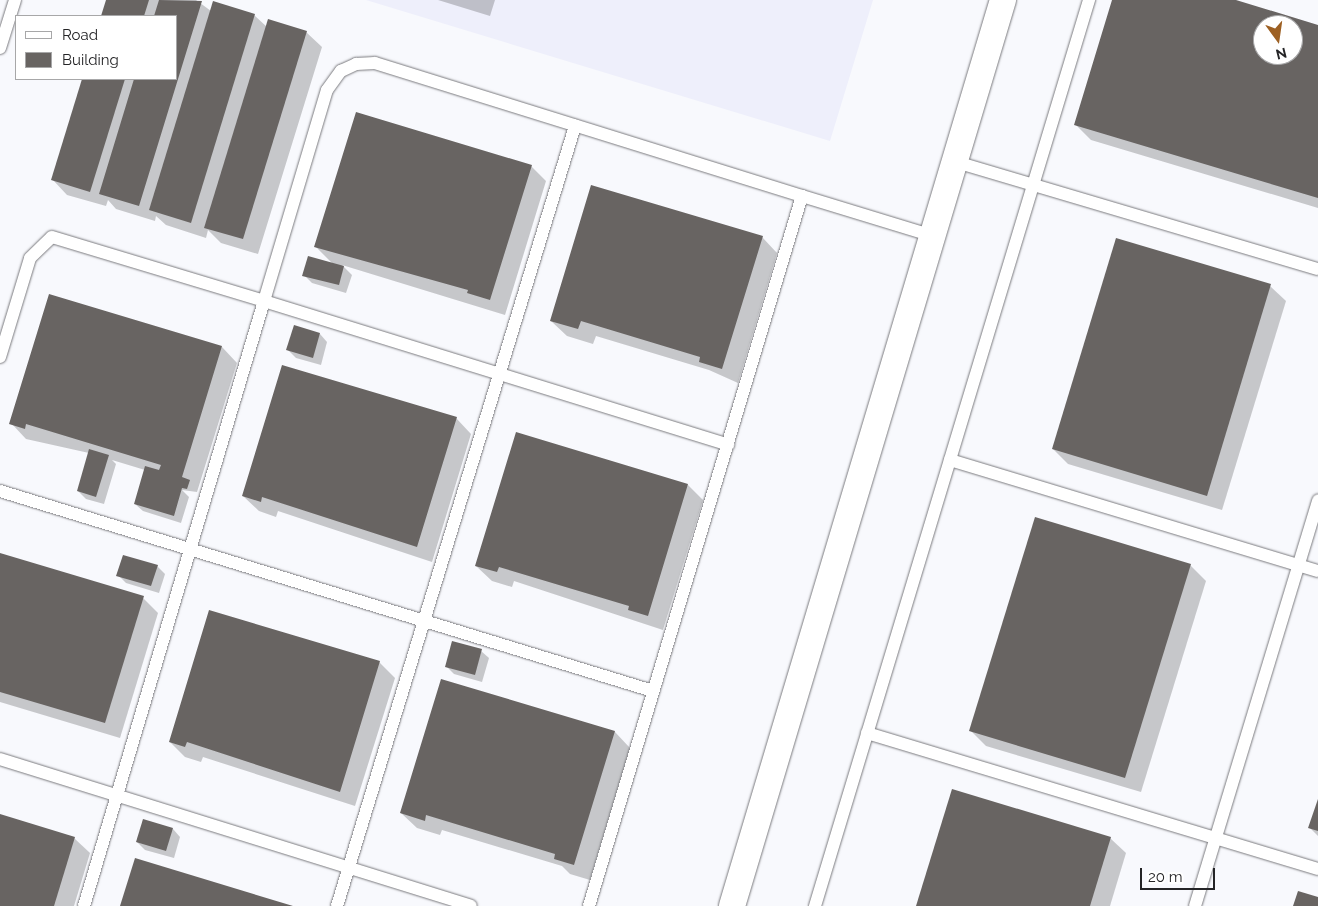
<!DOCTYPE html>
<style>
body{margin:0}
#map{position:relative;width:1318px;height:906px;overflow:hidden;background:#f8f9fd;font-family:Raleway,sans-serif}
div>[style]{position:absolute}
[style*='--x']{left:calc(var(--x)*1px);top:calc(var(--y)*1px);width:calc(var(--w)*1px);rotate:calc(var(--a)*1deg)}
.built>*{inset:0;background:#eeeffb}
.shadow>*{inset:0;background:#0003}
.building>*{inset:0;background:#686462}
.roads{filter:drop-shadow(0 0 1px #7a7a7e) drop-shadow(0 0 1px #7a7a7e)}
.service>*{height:12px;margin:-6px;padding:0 6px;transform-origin:6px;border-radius:6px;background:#fff}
.minor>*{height:26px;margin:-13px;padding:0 13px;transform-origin:13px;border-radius:13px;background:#fff}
span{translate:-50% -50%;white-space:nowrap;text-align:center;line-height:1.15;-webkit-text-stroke:5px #fff;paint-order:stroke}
.legend{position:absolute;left:15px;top:15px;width:162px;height:65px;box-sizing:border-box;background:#fff;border:1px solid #a7a7a8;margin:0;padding:6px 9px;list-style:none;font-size:15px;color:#242426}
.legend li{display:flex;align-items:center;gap:10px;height:25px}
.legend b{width:25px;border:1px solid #a7a7a8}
.north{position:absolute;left:1253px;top:15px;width:50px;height:50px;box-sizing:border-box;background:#fff;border:1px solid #a7a7a8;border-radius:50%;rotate:166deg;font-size:14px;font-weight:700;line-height:20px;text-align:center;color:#242426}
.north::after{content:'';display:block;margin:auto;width:18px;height:22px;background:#9d6023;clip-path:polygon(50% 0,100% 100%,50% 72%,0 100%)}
.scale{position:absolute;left:1140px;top:868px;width:75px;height:22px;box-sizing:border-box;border:2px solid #242426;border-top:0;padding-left:6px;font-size:15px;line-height:18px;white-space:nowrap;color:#242426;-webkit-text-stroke:4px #fff;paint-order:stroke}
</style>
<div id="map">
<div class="built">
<i style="clip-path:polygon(366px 0,873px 0,830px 141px)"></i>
</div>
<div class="shadow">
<i style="clip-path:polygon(107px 0,196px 0,211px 11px,254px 15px,267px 27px,306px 32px,322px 47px,258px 254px,221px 243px,208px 230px,206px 238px,166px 225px,156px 216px,155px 221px,116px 209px,108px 200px,106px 206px,67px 195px,52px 179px,83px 79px,176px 79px,176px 16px,102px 16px)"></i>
<i style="clip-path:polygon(438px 0,495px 0,490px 16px)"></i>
<i style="clip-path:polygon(evenodd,1114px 0,1232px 0,1318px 26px,1318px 208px,1091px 140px,1076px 125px,1114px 0,1263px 25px,1293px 25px,1293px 55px,1263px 55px,1263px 25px)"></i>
<i style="clip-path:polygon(531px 166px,546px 181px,505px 315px,342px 265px,352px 275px,346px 293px,312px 283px,304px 275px,333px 264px,316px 247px)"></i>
<i style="clip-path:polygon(762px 237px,777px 253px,738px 383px,709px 370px,596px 336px,593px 344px,567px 336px,551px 321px)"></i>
<i style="clip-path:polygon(1270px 286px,1286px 301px,1222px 510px,1068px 464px,1053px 449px)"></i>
<i style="clip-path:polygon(320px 334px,327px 342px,321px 365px,296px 358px,288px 350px)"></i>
<i style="clip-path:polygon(222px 347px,237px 363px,197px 492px,182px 490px,189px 497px,181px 523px,143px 511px,135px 504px,145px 470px,112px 460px,116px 464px,104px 504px,86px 499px,78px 491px,89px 453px,26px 439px,11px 423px)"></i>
<i style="clip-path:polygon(456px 418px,471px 434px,432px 562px,278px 511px,276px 517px,259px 511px,243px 496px)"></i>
<i style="clip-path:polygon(688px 485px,703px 500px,663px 630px,514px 581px,512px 587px,492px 581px,476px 566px)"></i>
<i style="clip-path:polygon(0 554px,143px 598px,158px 613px,120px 738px,0 702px)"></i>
<i style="clip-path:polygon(1190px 565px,1206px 581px,1141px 792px,986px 746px,970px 730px)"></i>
<i style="clip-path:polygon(157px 566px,165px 574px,159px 593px,126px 583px,118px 575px)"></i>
<i style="clip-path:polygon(481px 651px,489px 658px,482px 682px,454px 674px,446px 666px)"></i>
<i style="clip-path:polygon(379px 662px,395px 678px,355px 806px,203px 757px,201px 762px,185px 757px,170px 742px)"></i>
<i style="clip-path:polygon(442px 680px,615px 732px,630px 748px,590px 880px,570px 874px,562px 866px,442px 830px,440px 835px,417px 828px,401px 813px)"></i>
<i style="clip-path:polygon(1318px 802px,1318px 836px,1310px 828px)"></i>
<i style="clip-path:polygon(0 816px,74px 838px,90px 853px,74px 906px,0 906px)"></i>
<i style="clip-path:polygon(173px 829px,180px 837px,174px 858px,145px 850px,137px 842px)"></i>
<i style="clip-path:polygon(1110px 838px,1126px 853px,1110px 906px,918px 906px)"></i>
</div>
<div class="building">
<i style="clip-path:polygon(106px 0,149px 0,144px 16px,101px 16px)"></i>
<i style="clip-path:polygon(159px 0,202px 1px,139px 206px,99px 194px,134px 79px,176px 79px,176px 16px,154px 16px)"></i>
<i style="clip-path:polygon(evenodd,1112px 0,1236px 0,1318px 25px,1318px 198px,1074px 125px,1112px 0,1263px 25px,1293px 25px,1293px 55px,1263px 55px,1263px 25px)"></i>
<i style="clip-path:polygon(213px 1px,255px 14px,191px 223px,149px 210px)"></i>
<i style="clip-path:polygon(268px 19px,307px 31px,243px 239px,204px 228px)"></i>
<i style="clip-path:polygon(82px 79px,125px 79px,90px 192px,51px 180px)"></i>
<i style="clip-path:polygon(356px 112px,532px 165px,490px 300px,467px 293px,468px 290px,314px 247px)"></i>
<i style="clip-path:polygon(591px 185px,763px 236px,722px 369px,699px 362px,700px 357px,581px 321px,578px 329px,550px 321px)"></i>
<i style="clip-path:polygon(1116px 238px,1271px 284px,1207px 496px,1052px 449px)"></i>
<i style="clip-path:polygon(308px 256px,344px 266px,339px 285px,302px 276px)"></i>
<i style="clip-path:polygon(49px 294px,222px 346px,182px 477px,190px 480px,187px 489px,182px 488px,174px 516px,134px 504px,145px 466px,159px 470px,161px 465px,26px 424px,25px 429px,9px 424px)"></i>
<i style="clip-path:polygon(294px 325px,320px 333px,313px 358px,286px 350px)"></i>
<i style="clip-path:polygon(282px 365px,457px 417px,417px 547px,262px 497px,261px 502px,242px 496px)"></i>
<i style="clip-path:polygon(516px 432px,688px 484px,648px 616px,628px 610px,629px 606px,499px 567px,497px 572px,475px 566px)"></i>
<i style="clip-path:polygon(89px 449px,109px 455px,96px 497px,77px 491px)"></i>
<i style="clip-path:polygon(1035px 517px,1191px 564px,1125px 778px,969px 731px)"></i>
<i style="clip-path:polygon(0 553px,144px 596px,105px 723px,0 692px)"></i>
<i style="clip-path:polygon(123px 555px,158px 565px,151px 586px,116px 576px)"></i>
<i style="clip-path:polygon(209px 610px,380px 661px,340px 792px,187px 742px,185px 747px,169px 742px)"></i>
<i style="clip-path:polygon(452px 641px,482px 649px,475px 675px,445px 667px)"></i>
<i style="clip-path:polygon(441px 679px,615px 731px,574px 865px,554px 859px,555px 854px,426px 815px,425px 821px,400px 813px)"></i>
<i style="clip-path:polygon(952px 789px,1111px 837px,1090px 906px,916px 906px)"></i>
<i style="clip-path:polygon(1318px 799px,1318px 831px,1308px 828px)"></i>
<i style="clip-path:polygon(0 814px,75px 837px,54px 906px,0 906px)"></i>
<i style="clip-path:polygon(143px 819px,173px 828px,166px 851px,136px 842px)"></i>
<i style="clip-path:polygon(135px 858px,293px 906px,120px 906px)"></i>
<i style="clip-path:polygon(1298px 891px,1318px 897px,1318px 906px,1293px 906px)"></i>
</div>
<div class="roads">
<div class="service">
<i style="--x:0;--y:48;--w:50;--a:-72.6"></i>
<i style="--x:956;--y:162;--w:377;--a:16.5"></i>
<i style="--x:802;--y:196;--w:137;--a:17"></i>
<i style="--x:0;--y:357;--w:103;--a:-73.1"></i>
<i style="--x:30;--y:258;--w:30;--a:-44"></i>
<i style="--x:52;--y:237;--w:221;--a:16.8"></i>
<i style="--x:264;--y:301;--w:220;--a:-73.4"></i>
<i style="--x:327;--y:90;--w:24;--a:-54"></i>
<i style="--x:341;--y:71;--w:17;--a:-25"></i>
<i style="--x:356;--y:64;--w:19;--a:-3"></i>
<i style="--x:375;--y:63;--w:447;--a:17.3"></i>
<i style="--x:802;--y:196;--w:741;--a:106.7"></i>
<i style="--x:950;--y:460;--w:384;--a:16.8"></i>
<i style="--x:0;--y:491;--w:683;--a:17.03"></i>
<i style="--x:867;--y:733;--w:471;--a:16.8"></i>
<i style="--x:0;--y:759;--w:493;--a:17.3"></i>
<i style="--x:84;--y:906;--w:631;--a:-73.43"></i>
<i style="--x:264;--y:301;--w:486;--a:17.2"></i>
<i style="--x:337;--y:906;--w:816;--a:-73.03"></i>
<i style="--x:815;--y:906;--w:947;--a:-73.17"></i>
<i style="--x:1195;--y:906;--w:424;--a:-73.1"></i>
</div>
<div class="minor">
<i style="--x:732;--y:906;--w:946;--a:-73.35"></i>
</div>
</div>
<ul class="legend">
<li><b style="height:6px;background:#fff"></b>Road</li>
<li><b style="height:14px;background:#686462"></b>Building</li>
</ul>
<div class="north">N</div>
<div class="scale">20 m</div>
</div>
